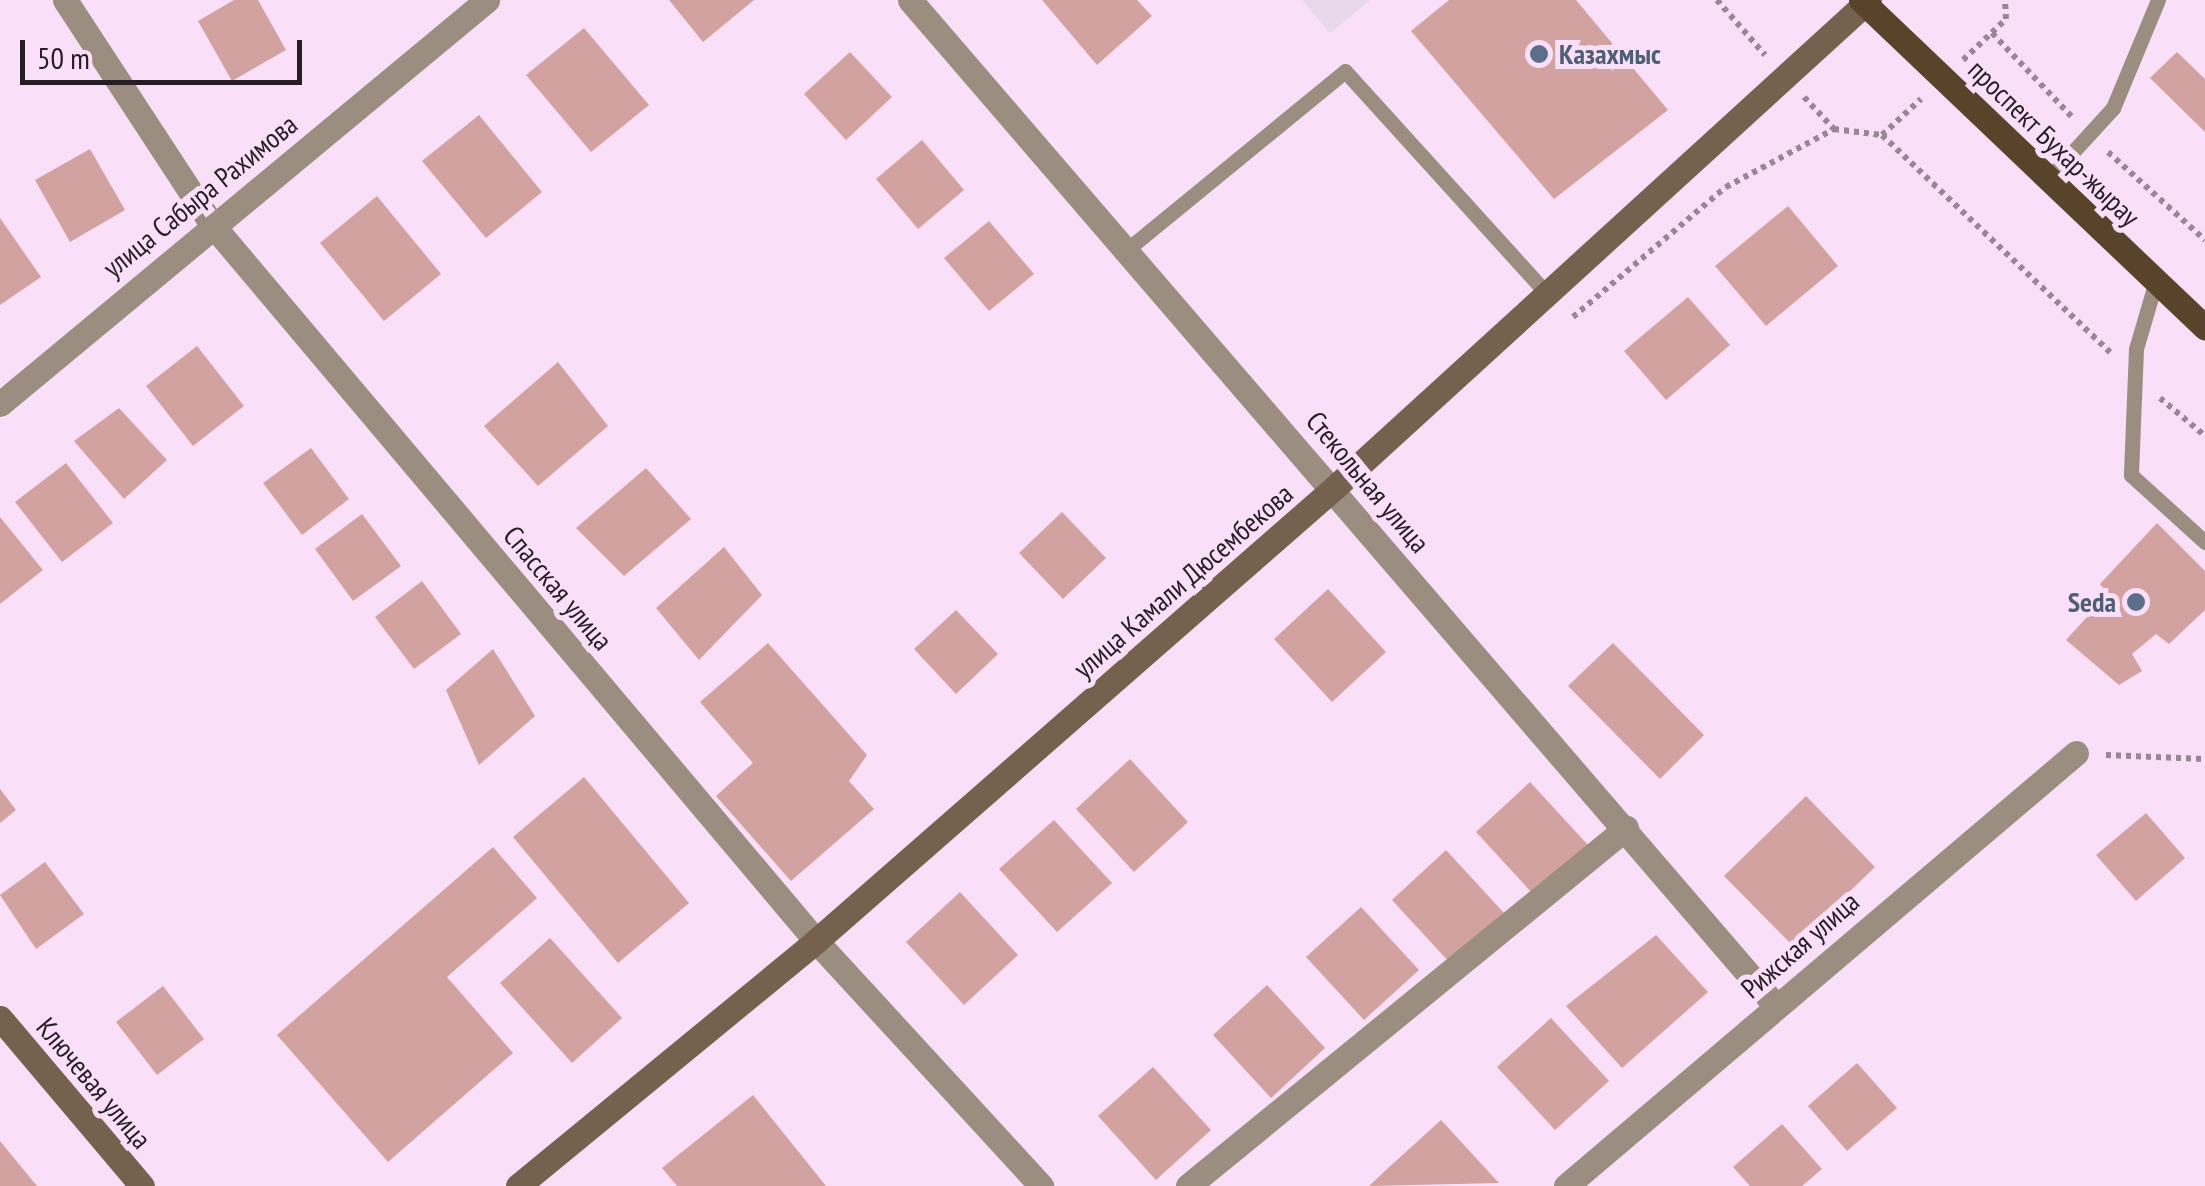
<!DOCTYPE html>
<meta charset="utf-8">
<style>
body{margin:0}
#map{position:relative;width:2205px;height:1186px;overflow:hidden;background:#f9dff7;font-family:"PT Sans Narrow",sans-serif}
div>[style]{position:absolute}
[style*='--x']{left:calc(var(--x)*1px);top:calc(var(--y)*1px);width:calc(var(--w)*1px);rotate:calc(var(--a)*1deg)}
.medical>*{inset:0;background:#e8d8eb}
.building>*{inset:0;background:#d2a2a0}
.path>*{height:6px;margin-top:-3px;transform-origin:0;background:repeating-linear-gradient(90deg,#998697 0 5px,transparent 0 10px)}
.lane>*{height:15px;margin:-7.5px;padding:0 7.5px;transform-origin:7.5px;border-radius:7.5px;background:#9b8d7f}
.street>*{height:25px;margin:-12.5px;padding:0 12.5px;transform-origin:12.5px;border-radius:12.5px;background:#9b8d7f}
.secondary>*{height:25px;margin:-12.5px;padding:0 12.5px;transform-origin:12.5px;border-radius:12.5px;background:#75614e}
.primary>*{height:25px;margin:-12.5px;padding:0 12.5px;transform-origin:12.5px;border-radius:12.5px;background:#5a432b}
.dots>*{width:28px;height:28px;translate:-50% -50%;box-sizing:border-box;border:5px solid #f9dff7;border-radius:50%}
span{translate:-50% -50%;white-space:nowrap;text-align:center;line-height:1.15;-webkit-text-stroke:10px #f9dff7;paint-order:stroke}
.service-label{font-size:28px;color:#4e5e75;font-weight:700}
.left{translate:0 -50%;text-align:left}
.right{translate:-100% -50%;text-align:right}
.street-label{font-size:28px;color:#261d25}
.scale{position:absolute;left:20px;top:40px;width:282px;height:45px;box-sizing:border-box;border:5px solid #261d25;border-top:0;padding-left:12px;font-size:30px;line-height:35px;white-space:nowrap;color:#261d25;-webkit-text-stroke:8px #f9dff7;paint-order:stroke}
</style>
<div id="map">
<div class="medical">
<i style="clip-path:polygon(1302px 0,1370px 0,1330px 33px)"></i>
</div>
<div class="building">
<i style="clip-path:polygon(234px 0,258px 0,286px 50px,232px 81px,198px 21px)"></i>
<i style="clip-path:polygon(669px 0,754px 0,703px 42px)"></i>
<i style="clip-path:polygon(1042px 0,1137px 0,1152px 16px,1097px 65px)"></i>
<i style="clip-path:polygon(1449px 0,1576px 0,1668px 110px,1554px 199px,1411px 31px)"></i>
<i style="clip-path:polygon(584px 28px,649px 105px,591px 152px,526px 75px)"></i>
<i style="clip-path:polygon(850px 52px,892px 97px,846px 140px,804px 94px)"></i>
<i style="clip-path:polygon(2177px 52px,2205px 79px,2205px 132px,2150px 78px)"></i>
<i style="clip-path:polygon(479px 115px,542px 192px,486px 238px,422px 161px)"></i>
<i style="clip-path:polygon(922px 140px,964px 190px,918px 229px,876px 179px)"></i>
<i style="clip-path:polygon(90px 149px,125px 210px,70px 242px,35px 180px)"></i>
<i style="clip-path:polygon(377px 196px,441px 274px,384px 321px,320px 243px)"></i>
<i style="clip-path:polygon(1788px 206px,1838px 266px,1766px 326px,1715px 266px)"></i>
<i style="clip-path:polygon(0 218px,41px 277px,0 305px)"></i>
<i style="clip-path:polygon(989px 221px,1034px 274px,989px 311px,944px 258px)"></i>
<i style="clip-path:polygon(1688px 297px,1730px 345px,1666px 400px,1624px 351px)"></i>
<i style="clip-path:polygon(197px 346px,244px 406px,193px 446px,146px 386px)"></i>
<i style="clip-path:polygon(558px 362px,608px 426px,538px 486px,484px 426px)"></i>
<i style="clip-path:polygon(119px 408px,167px 460px,124px 499px,74px 441px)"></i>
<i style="clip-path:polygon(311px 448px,349px 499px,302px 535px,263px 483px)"></i>
<i style="clip-path:polygon(66px 463px,113px 523px,62px 562px,15px 502px)"></i>
<i style="clip-path:polygon(646px 468px,691px 519px,624px 576px,576px 528px)"></i>
<i style="clip-path:polygon(1062px 512px,1106px 558px,1063px 599px,1019px 553px)"></i>
<i style="clip-path:polygon(362px 514px,401px 566px,353px 601px,315px 549px)"></i>
<i style="clip-path:polygon(0 517px,43px 570px,0 604px)"></i>
<i style="clip-path:polygon(2157px 523px,2205px 571px,2205px 610px,2169px 644px,2156px 634px,2132px 654px,2142px 671px,2119px 685px,2066px 640px,2108px 594px,2100px 584px)"></i>
<i style="clip-path:polygon(724px 547px,762px 595px,699px 660px,656px 608px)"></i>
<i style="clip-path:polygon(422px 581px,461px 634px,414px 669px,375px 617px)"></i>
<i style="clip-path:polygon(1328px 589px,1386px 652px,1332px 702px,1274px 639px)"></i>
<i style="clip-path:polygon(956px 610px,998px 654px,956px 694px,914px 649px)"></i>
<i style="clip-path:polygon(768px 643px,867px 755px,849px 781px,874px 809px,791px 881px,716px 796px,753px 763px,700px 702px)"></i>
<i style="clip-path:polygon(1613px 643px,1704px 735px,1660px 779px,1568px 686px)"></i>
<i style="clip-path:polygon(493px 649px,535px 716px,479px 765px,446px 690px)"></i>
<i style="clip-path:polygon(1130px 759px,1188px 822px,1134px 872px,1076px 809px)"></i>
<i style="clip-path:polygon(584px 777px,689px 903px,618px 963px,513px 837px)"></i>
<i style="clip-path:polygon(1530px 782px,1588px 845px,1534px 895px,1476px 832px)"></i>
<i style="clip-path:polygon(0 789px,16px 810px,0 823px)"></i>
<i style="clip-path:polygon(1806px 796px,1875px 867px,1793px 946px,1724px 876px)"></i>
<i style="clip-path:polygon(2146px 813px,2185px 858px,2136px 901px,2096px 855px)"></i>
<i style="clip-path:polygon(1054px 820px,1112px 883px,1057px 932px,999px 869px)"></i>
<i style="clip-path:polygon(493px 847px,537px 898px,447px 977px,513px 1053px,388px 1162px,277px 1035px)"></i>
<i style="clip-path:polygon(1446px 850px,1504px 913px,1450px 963px,1392px 900px)"></i>
<i style="clip-path:polygon(45px 862px,84px 914px,36px 949px,0 895px)"></i>
<i style="clip-path:polygon(960px 892px,1018px 955px,964px 1005px,906px 942px)"></i>
<i style="clip-path:polygon(1361px 907px,1419px 970px,1364px 1020px,1306px 957px)"></i>
<i style="clip-path:polygon(1656px 935px,1708px 992px,1622px 1068px,1566px 1006px)"></i>
<i style="clip-path:polygon(550px 938px,622px 1018px,572px 1063px,500px 983px)"></i>
<i style="clip-path:polygon(1267px 985px,1325px 1048px,1271px 1098px,1213px 1035px)"></i>
<i style="clip-path:polygon(163px 986px,204px 1039px,157px 1075px,116px 1022px)"></i>
<i style="clip-path:polygon(1551px 1018px,1609px 1081px,1555px 1130px,1497px 1067px)"></i>
<i style="clip-path:polygon(1857px 1063px,1897px 1108px,1847px 1151px,1808px 1106px)"></i>
<i style="clip-path:polygon(1153px 1067px,1211px 1130px,1156px 1180px,1098px 1116px)"></i>
<i style="clip-path:polygon(753px 1095px,826px 1186px,677px 1186px,662px 1168px)"></i>
<i style="clip-path:polygon(1441px 1120px,1499px 1183px,1369px 1186px,1386px 1170px)"></i>
<i style="clip-path:polygon(1782px 1124px,1822px 1169px,1802px 1186px,1750px 1186px,1733px 1167px)"></i>
<i style="clip-path:polygon(0 1141px,37px 1186px,0 1186px)"></i>
</div>
<div class="path">
<i style="--x:1717;--y:0;--w:73;--a:48.9"></i>
<i style="--x:1992;--y:33;--w:119;--a:46.4"></i>
<i style="--x:1963;--y:60;--w:59;--a:-43.6"></i>
<i style="--x:2006;--y:19;--w:19;--a:-93"></i>
<i style="--x:1804;--y:97;--w:44;--a:46.8"></i>
<i style="--x:1882;--y:135;--w:53;--a:-42.7"></i>
<i style="--x:2108;--y:152;--w:131;--a:42.2"></i>
<i style="--x:1573;--y:317;--w:201;--a:-40.4"></i>
<i style="--x:1726;--y:187;--w:123;--a:-28.2"></i>
<i style="--x:1834;--y:129;--w:48;--a:7.1"></i>
<i style="--x:1882;--y:135;--w:315;--a:43.6"></i>
<i style="--x:2160;--y:398;--w:59;--a:40.2"></i>
<i style="--x:2106;--y:755;--w:99;--a:2.3"></i>
</div>
<div class="lane">
<i style="--x:2049;--y:178;--w:95;--a:-47.6"></i>
<i style="--x:2113;--y:108;--w:117;--a:-67.4"></i>
<i style="--x:1129;--y:248;--w:279;--a:-39.3"></i>
<i style="--x:1345;--y:71;--w:305;--a:47.8"></i>
<i style="--x:2155;--y:284;--w:68;--a:106.3"></i>
<i style="--x:2136;--y:349;--w:126;--a:92.3"></i>
<i style="--x:2131;--y:475;--w:100;--a:42.2"></i>
</div>
<div class="street">
<i style="--x:65;--y:0;--w:265;--a:56.8"></i>
<i style="--x:210;--y:222;--w:940;--a:49.87"></i>
<i style="--x:816;--y:941;--w:333;--a:47.4"></i>
<i style="--x:910;--y:0;--w:1327;--a:49.28"></i>
<i style="--x:0;--y:404;--w:633;--a:-39.68"></i>
<i style="--x:1188;--y:1186;--w:566;--a:-39.26"></i>
<i style="--x:1566;--y:1186;--w:669;--a:-40.33"></i>
</div>
<div class="secondary">
<i style="--x:0;--y:1018;--w:220;--a:49.8"></i>
<i style="--x:518;--y:1186;--w:386;--a:-39.4"></i>
<i style="--x:816;--y:941;--w:688;--a:-41.17"></i>
<i style="--x:1334;--y:488;--w:724;--a:-42.37"></i>
</div>
<div class="primary">
<i style="--x:1861;--y:0;--w:475;--a:43.6"></i>
</div>
<div class="dots">
<i style="left:1539px;top:54px;background:#5c6f8a"></i>
<i style="left:2136px;top:602px;background:#5c6f8a"></i>
</div>
<div class="service-label">
<span class="left" style="left:1559px;top:54px">Казахмыс</span>
<span class="right" style="left:2116px;top:602px">Seda</span>
</div>
<div class="street-label">
<span style="left:2054px;top:143px;rotate:44deg">проспект Бухар-жырау</span>
<span style="left:200px;top:196px;rotate:-39deg">улица Сабыра Рахимова</span>
<span style="left:1368px;top:482px;rotate:50deg">Стекольная улица</span>
<span style="left:1183px;top:581px;rotate:-41deg">улица Камали Дюсембекова</span>
<span style="left:558px;top:588px;rotate:50deg">Спасская улица</span>
<span style="left:1800px;top:945px;rotate:-41deg">Рижская улица</span>
<span style="left:94px;top:1083px;rotate:50deg">Ключевая улица</span>
</div>
<div class="scale">50 m</div>
</div>
